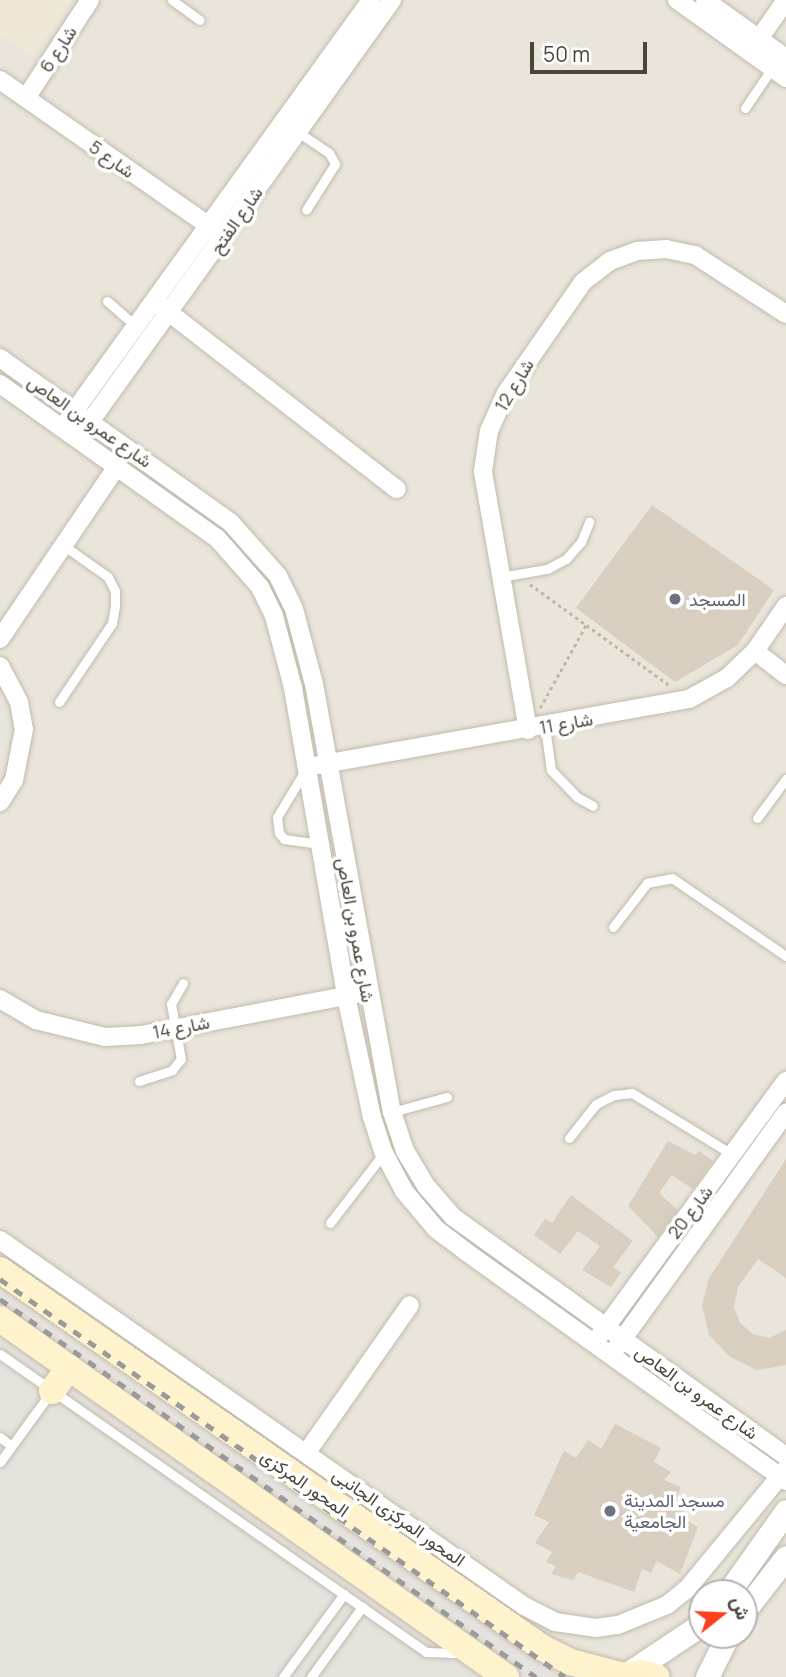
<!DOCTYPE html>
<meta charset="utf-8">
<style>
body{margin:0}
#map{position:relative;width:786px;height:1677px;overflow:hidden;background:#f6f3ec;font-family:Manrope,Vazirmatn,sans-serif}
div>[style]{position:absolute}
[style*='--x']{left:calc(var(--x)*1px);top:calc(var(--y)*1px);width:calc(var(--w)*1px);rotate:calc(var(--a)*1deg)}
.residential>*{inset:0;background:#eae5da}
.industrial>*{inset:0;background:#e6e2dd}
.education>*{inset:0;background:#efe8d6}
.building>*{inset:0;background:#d8cfc1}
.path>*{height:2.5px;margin-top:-1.25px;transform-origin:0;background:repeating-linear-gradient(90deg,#c4b79f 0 3.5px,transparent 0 7px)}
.roads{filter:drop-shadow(0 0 2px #c2bbae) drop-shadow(0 0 2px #c2bbae)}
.service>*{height:9px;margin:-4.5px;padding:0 4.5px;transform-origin:4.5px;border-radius:4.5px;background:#fff}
.minor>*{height:18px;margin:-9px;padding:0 9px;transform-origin:9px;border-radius:9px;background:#fff}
.tertiary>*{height:23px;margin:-11.5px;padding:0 11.5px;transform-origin:11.5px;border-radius:11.5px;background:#fff}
.secondary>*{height:26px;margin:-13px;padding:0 13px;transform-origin:13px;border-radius:13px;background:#fff3cd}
.rail>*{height:4.5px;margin-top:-2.25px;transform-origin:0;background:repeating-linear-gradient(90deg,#9a9a9a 0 9px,transparent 0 18px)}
.dots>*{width:19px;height:19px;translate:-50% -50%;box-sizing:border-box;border:4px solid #fff;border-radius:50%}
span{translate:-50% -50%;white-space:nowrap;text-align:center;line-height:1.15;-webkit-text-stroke:7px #fff;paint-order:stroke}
.street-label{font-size:18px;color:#4b4439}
.worship-label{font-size:18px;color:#5b616d}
.left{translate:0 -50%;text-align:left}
.north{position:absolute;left:688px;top:1579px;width:70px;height:70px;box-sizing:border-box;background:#fff;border:2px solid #b7b4b0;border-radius:50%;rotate:72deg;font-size:19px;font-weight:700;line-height:28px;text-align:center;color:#4b4439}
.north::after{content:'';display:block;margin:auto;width:24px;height:32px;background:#fc3f1d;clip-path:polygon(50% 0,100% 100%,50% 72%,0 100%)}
.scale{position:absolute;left:530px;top:42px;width:117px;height:32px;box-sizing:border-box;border:4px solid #4b4439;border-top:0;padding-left:9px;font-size:21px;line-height:24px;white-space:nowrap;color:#4b4439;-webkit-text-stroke:5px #fff;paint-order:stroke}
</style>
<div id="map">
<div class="residential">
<i style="clip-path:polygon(evenodd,0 0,786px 0,786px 1677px,564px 1677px,0 1289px,0 0,702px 1593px,744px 1593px,744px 1635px,702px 1635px,702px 1593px)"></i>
</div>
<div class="industrial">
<i style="clip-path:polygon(0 1289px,555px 1672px,564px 1677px,0 1677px)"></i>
</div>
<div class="education">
<i style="clip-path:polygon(0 0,72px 0,32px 56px,0 35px)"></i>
</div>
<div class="building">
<i style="clip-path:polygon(652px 505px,774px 590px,738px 645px,675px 682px,576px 608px)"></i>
<i style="clip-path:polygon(668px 1141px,695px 1155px,699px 1151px,713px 1161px,693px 1189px,672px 1175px,659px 1193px,678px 1210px,658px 1237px,628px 1206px)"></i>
<i style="clip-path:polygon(786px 1159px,786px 1278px,758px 1259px,738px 1287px,734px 1307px,740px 1323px,753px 1334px,769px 1338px,786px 1330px,786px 1365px,757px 1370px,730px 1357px,709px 1335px,702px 1305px,709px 1278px)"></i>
<i style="clip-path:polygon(571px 1195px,633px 1241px,613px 1267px,621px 1273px,611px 1287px,582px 1270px,600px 1246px,578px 1231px,560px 1254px,534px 1235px,545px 1219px,552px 1223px)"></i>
<i style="clip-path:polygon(615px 1424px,661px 1448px,654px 1462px,671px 1472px,664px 1480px,681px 1487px,675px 1501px,684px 1506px,681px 1517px,698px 1527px,680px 1574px,657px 1561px,651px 1573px,642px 1569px,634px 1592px,578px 1572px,573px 1580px,551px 1574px,556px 1566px,546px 1562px,552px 1552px,535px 1543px,549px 1522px,534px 1515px,564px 1451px,576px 1458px,588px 1440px,601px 1449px)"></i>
</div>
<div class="path">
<i style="--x:530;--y:584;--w:172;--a:36"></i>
<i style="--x:540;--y:708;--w:95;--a:-61"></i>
</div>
<div class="roads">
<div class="service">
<i style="--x:172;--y:0;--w:34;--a:36"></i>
<i style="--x:745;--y:108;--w:48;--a:-56"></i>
<i style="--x:298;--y:132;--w:37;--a:34"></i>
<i style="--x:329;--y:153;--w:13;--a:61"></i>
<i style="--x:335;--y:164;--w:54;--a:122.2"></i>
<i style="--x:107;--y:301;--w:40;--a:41"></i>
<i style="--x:500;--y:577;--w:48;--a:-9.7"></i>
<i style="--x:547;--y:569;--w:21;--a:-28"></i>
<i style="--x:566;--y:559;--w:23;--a:-49"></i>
<i style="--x:581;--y:542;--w:22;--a:-68"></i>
<i style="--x:59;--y:702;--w:95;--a:-56.1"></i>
<i style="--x:112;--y:623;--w:17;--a:-80"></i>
<i style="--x:115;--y:606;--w:15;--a:-90"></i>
<i style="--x:115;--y:591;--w:16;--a:-117"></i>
<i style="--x:108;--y:577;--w:55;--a:-144.6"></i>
<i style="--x:545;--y:727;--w:43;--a:82.1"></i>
<i style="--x:551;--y:770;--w:37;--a:46"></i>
<i style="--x:577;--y:797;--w:18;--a:29"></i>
<i style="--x:306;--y:769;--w:56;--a:121.1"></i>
<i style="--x:277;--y:817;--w:16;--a:83"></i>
<i style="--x:279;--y:833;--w:8;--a:50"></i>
<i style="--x:284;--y:839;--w:36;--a:8"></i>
<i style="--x:757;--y:818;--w:49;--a:-53.4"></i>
<i style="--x:613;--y:927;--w:56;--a:-52.3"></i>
<i style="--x:647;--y:883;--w:25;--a:-11"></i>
<i style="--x:672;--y:878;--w:138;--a:34.4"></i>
<i style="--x:139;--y:1081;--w:35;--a:-18"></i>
<i style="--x:172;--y:1070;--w:14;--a:-51"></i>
<i style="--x:181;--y:1059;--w:56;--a:-100.3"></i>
<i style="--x:171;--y:1004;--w:24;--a:-60"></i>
<i style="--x:392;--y:1112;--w:57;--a:-15.3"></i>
<i style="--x:569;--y:1138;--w:43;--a:-51.5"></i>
<i style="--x:596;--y:1104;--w:20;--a:-27"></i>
<i style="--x:614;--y:1095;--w:18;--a:-6"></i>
<i style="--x:632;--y:1093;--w:119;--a:31.5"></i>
<i style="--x:330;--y:1223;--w:88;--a:-52.4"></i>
<i style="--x:0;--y:1354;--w:520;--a:34.97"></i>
<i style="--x:426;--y:1652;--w:35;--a:2"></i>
<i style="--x:0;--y:1437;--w:14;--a:39"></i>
<i style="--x:0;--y:1462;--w:87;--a:-53.9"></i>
<i style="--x:283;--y:1677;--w:103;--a:-53.7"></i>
<i style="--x:311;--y:1677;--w:87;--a:-53.9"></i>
</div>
<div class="minor">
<i style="--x:677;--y:0;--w:134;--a:35.6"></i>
<i style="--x:705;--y:0;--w:100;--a:35.6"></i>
<i style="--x:754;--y:46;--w:56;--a:-55.2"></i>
<i style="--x:0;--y:80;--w:267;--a:34.9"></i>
<i style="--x:26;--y:98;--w:117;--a:-56.9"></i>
<i style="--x:162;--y:307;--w:297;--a:37.8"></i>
<i style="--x:0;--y:358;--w:284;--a:35.5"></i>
<i style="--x:231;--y:523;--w:71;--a:48.4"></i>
<i style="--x:278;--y:576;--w:37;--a:64"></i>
<i style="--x:294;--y:609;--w:78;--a:75.1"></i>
<i style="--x:314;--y:684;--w:435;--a:79.7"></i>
<i style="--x:392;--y:1112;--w:41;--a:71.6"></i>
<i style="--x:405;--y:1151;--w:41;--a:59"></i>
<i style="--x:426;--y:1186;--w:41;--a:48.9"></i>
<i style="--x:453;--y:1217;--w:410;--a:35.7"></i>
<i style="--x:0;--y:384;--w:266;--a:35.4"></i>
<i style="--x:217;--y:538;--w:65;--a:48.7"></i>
<i style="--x:260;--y:587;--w:32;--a:64"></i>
<i style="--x:274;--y:616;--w:74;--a:75.2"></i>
<i style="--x:293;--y:688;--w:313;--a:80.2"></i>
<i style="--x:346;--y:996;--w:124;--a:77.9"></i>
<i style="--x:372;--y:1117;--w:38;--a:72"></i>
<i style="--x:384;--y:1153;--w:43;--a:62.2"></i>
<i style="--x:404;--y:1191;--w:50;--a:49.9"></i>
<i style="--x:436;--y:1229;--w:36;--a:37"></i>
<i style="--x:465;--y:1251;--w:395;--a:35.6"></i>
<i style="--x:68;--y:420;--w:518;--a:-54.19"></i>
<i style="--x:84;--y:430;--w:529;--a:-54.39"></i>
<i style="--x:0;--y:639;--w:209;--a:-55.9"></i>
<i style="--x:755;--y:651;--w:39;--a:38"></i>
<i style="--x:0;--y:666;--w:41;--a:62.2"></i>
<i style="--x:19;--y:702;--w:27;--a:80"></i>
<i style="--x:24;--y:729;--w:52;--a:101.1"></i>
<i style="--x:14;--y:780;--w:26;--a:122"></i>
<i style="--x:528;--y:730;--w:263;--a:-99.9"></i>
<i style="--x:483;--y:471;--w:40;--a:-81.5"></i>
<i style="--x:489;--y:431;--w:42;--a:-65.9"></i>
<i style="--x:506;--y:393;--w:135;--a:-55.3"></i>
<i style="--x:583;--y:282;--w:34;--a:-38"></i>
<i style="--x:610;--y:261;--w:29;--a:-20"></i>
<i style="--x:637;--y:251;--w:29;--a:-4"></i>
<i style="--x:666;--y:249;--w:30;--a:12"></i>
<i style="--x:695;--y:255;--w:108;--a:33"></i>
<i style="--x:318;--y:765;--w:377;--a:-10.1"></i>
<i style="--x:689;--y:699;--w:43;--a:-28.9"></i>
<i style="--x:727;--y:678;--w:39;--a:-44"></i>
<i style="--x:755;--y:651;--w:55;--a:-55.4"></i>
<i style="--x:0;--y:999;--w:42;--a:30.3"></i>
<i style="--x:36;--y:1020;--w:71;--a:13.8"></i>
<i style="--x:105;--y:1037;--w:36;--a:-3"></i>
<i style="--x:141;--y:1035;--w:218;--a:-10.8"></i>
<i style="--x:0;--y:1240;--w:639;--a:34.93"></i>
<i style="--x:524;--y:1606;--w:35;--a:27"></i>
<i style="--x:555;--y:1622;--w:41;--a:8.3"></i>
<i style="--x:596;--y:1628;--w:22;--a:-8"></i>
<i style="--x:618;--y:1625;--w:53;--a:-22.2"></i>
<i style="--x:667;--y:1605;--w:26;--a:-39"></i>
<i style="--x:687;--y:1589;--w:156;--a:-50.5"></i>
<i style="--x:600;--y:1335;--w:315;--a:-53.8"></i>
<i style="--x:617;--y:1347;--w:289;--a:-54.2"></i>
<i style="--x:307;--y:1452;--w:179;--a:-55"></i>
</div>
<div class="tertiary">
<i style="--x:728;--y:1593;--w:100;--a:-54.7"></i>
<i style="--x:744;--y:1611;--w:68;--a:-52.1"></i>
<i style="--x:627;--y:1674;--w:90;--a:-33.7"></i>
<i style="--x:707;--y:1677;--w:47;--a:-63.4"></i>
</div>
<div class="secondary">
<i style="--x:0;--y:1270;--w:659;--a:34.87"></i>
<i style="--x:541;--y:1647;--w:34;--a:27"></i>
<i style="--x:571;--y:1662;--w:51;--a:14.9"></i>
<i style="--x:0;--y:1319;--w:620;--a:35.28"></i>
<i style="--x:52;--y:1391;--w:29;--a:-54"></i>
<i style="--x:614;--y:1677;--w:27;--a:-8"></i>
<i style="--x:641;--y:1673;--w:16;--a:14"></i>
</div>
</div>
<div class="rail">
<i style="--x:0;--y:1279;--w:691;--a:35.16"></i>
<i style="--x:0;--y:1299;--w:656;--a:35.19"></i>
</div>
<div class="dots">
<i style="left:675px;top:599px;background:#6b7280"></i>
<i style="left:610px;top:1511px;background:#6b7280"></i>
</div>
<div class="street-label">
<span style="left:58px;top:49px;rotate:-57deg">شارع 6</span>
<span style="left:112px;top:159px;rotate:35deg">شارع 5</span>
<span style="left:236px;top:220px;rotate:-55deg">شارع الفتح</span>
<span style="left:514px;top:385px;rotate:-59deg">شارع 12</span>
<span style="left:90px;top:421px;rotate:35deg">شارع عمرو بن العاص</span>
<span style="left:566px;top:723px;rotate:-10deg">شارع 11</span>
<span style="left:356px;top:930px;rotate:80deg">شارع عمرو بن العاص</span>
<span style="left:181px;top:1027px;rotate:-11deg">شارع 14</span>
<span style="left:690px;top:1212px;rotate:-53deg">شارع 20</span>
<span style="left:697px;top:1392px;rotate:36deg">شارع عمرو بن العاص</span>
<span style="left:305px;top:1483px;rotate:35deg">المحور المركزى</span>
<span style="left:399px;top:1517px;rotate:35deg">المحور المركزى الجانبى</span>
</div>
<div class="worship-label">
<span class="left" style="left:689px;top:599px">المسجد</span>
<span class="left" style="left:624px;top:1511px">مسجد المدينة<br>الجامعية</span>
</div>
<div class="north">ش</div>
<div class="scale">50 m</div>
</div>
